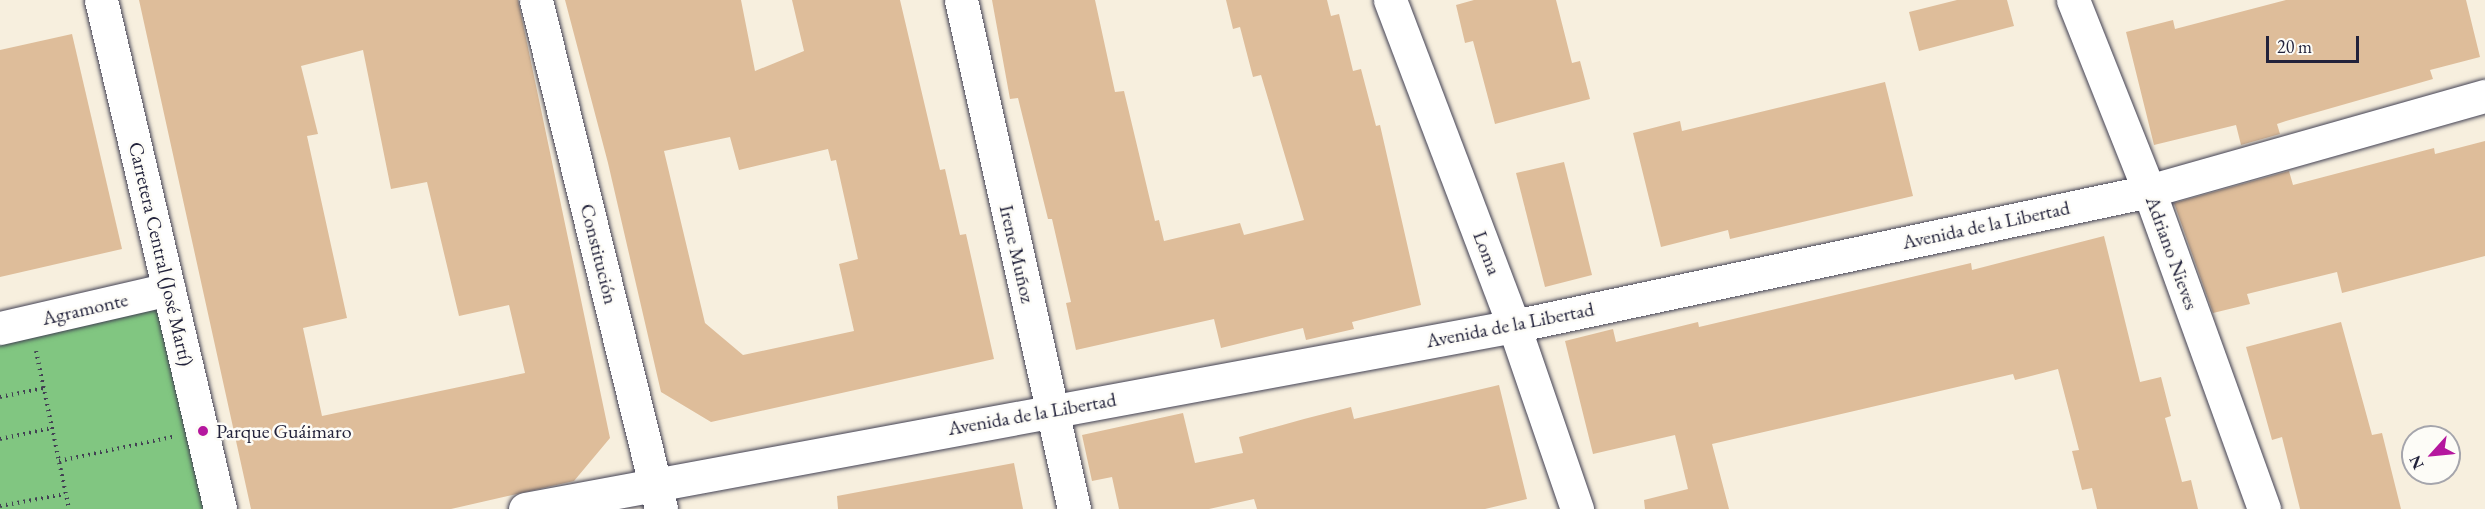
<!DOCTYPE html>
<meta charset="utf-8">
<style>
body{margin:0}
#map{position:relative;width:2485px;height:509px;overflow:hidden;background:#f7efde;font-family:"EB Garamond",serif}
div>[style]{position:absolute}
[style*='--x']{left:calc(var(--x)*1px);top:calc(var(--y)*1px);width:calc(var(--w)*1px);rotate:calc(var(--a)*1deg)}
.green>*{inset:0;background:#81c681}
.building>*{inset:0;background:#debd9a}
.path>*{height:4px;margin-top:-2px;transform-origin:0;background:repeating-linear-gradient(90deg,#424153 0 1.5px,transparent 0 6px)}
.roads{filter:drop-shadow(0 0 2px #424153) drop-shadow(0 0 2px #424153)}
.minor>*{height:33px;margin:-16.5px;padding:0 16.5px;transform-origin:16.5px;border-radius:16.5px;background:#fff}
.highway>*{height:33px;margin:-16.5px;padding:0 16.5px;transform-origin:16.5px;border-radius:16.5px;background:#fff}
.dots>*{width:16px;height:16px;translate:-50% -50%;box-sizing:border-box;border:3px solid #fdfcf7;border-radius:50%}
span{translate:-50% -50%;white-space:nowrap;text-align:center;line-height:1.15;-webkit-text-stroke:5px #fdfcf7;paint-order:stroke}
.street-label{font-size:20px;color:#22223b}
.poi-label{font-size:20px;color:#22223b}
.left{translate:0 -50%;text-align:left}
.north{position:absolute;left:2401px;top:425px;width:60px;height:60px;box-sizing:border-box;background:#fdfcf7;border:2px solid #a5a5ac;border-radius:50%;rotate:243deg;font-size:16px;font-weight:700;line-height:24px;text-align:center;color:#22223b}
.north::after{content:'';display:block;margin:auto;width:21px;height:27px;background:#b5179e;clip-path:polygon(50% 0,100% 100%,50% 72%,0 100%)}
.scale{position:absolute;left:2266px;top:36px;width:93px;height:27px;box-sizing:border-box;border:3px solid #22223b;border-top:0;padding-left:8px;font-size:18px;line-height:21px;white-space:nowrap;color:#22223b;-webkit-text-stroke:4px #fdfcf7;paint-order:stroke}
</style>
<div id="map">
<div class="green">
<i style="clip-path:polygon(153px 307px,164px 315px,207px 509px,0 509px,0 343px)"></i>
</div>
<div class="building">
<i style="clip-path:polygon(evenodd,139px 0,518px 0,610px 438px,574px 481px,451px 509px,251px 509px,139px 0,363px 50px,391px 189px,427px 182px,459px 316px,509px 305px,525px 373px,322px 416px,303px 328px,347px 318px,307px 136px,318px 134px,301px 66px,363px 50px)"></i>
<i style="clip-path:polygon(evenodd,565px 0,741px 0,755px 71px,804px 51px,792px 0,900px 0,940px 170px,945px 169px,960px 235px,966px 234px,994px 359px,711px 422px,661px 392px,608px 163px,565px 0,730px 137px,739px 170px,828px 149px,831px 161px,836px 160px,858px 259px,839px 264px,854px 331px,743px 355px,705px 323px,664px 151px,730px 137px)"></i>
<i style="clip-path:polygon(992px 0,1095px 0,1115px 92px,1124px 91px,1155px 221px,1159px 220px,1164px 241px,1240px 223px,1244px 235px,1304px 220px,1261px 75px,1253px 77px,1240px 27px,1233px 29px,1226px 0,1327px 0,1331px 16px,1339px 14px,1353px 71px,1361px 69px,1376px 126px,1380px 125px,1421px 305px,1352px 322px,1354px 329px,1306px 340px,1303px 328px,1221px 348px,1214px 319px,1076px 350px,1066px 303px,1071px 302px,1052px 219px,1048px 219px,1018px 98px,1010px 99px)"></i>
<i style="clip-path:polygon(1474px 0,1556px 0,1572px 63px,1580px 61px,1590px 99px,1495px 124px,1473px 41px,1465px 43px,1456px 5px)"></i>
<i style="clip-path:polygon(1957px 0,2007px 0,2014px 26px,1919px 51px,1909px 12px)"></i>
<i style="clip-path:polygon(2286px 0,2466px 0,2480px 57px,2430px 70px,2433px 79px,2286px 121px,2277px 124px,2280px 134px,2241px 145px,2236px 125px,2154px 145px,2126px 32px,2173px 20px,2175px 29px)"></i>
<i style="clip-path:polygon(72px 34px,122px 249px,0 277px,0 50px)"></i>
<i style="clip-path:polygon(1885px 82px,1913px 196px,1730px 239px,1728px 230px,1661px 247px,1633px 133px,1680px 121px,1682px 131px)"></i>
<i style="clip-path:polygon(2485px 141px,2485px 256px,2342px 293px,2337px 272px,2247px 294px,2250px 304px,2213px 313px,2174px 203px,2289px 171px,2293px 185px,2434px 148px,2435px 154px)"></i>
<i style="clip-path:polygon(1564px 162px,1592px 275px,1545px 287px,1516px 173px)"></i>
<i style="clip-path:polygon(2104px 236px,2140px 382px,2161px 377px,2171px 416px,2165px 418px,2182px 482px,2191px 480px,2198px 509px,2097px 509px,2092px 488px,2082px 490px,2072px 451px,2079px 450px,2058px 369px,2015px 380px,2013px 374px,1712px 444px,1729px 509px,1645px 509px,1644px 500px,1688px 489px,1675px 435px,1593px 454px,1565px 341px,1613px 329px,1616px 342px,1698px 322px,1699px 327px,1971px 263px,1972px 270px)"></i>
<i style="clip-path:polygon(2341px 322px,2372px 435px,2382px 433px,2401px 509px,2300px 509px,2282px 437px,2272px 440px,2246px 347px)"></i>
<i style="clip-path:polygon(1499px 385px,1527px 499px,1485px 509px,1257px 509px,1254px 499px,1209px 509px,1119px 509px,1112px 477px,1092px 481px,1082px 435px,1183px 413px,1195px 463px,1243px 453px,1239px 437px,1304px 419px,1351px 407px,1354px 419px)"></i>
<i style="clip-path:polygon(1014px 463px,1023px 509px,838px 509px,837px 496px)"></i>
</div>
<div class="path">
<i style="--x:36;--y:351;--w:161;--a:78.2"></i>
<i style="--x:0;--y:397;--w:45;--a:-11.6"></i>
<i style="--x:0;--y:439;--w:53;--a:-11.9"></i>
<i style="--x:59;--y:461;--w:116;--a:-12"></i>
<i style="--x:0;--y:506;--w:66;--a:-10.5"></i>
</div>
<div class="roads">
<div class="minor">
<i style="--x:536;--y:0;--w:524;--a:76.2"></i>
<i style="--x:961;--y:0;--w:521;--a:77.48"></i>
<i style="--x:1390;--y:0;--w:349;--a:69.2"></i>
<i style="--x:1514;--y:326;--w:194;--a:71"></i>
<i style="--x:2073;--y:0;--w:206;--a:68.3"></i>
<i style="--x:2149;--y:191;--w:338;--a:70.1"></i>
<i style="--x:0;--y:328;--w:173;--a:-13"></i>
<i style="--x:525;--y:509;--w:1006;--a:-10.48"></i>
<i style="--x:1514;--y:326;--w:649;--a:-12"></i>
<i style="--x:2149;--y:191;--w:349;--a:-15.8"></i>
</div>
<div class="highway">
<i style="--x:101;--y:0;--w:523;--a:76.84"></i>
</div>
</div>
<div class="dots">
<i style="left:203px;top:431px;background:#b5179e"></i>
</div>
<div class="street-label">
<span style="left:1986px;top:225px;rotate:-12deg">Avenida de la Libertad</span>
<span style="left:1487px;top:253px;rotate:69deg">Loma</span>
<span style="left:2172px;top:253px;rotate:70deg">Adriano Nieves</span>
<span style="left:161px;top:254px;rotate:77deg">Carretera Central (José Martí)</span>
<span style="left:599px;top:254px;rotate:76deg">Constitución</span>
<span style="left:1017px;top:254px;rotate:77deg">Irene Muñoz</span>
<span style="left:85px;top:309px;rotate:-13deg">Agramonte</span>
<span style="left:1510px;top:325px;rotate:-11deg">Avenida de la Libertad</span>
<span style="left:1032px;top:414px;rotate:-10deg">Avenida de la Libertad</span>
</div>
<div class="poi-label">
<span class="left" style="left:216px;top:431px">Parque Guáimaro</span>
</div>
<div class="north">N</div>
<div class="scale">20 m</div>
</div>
